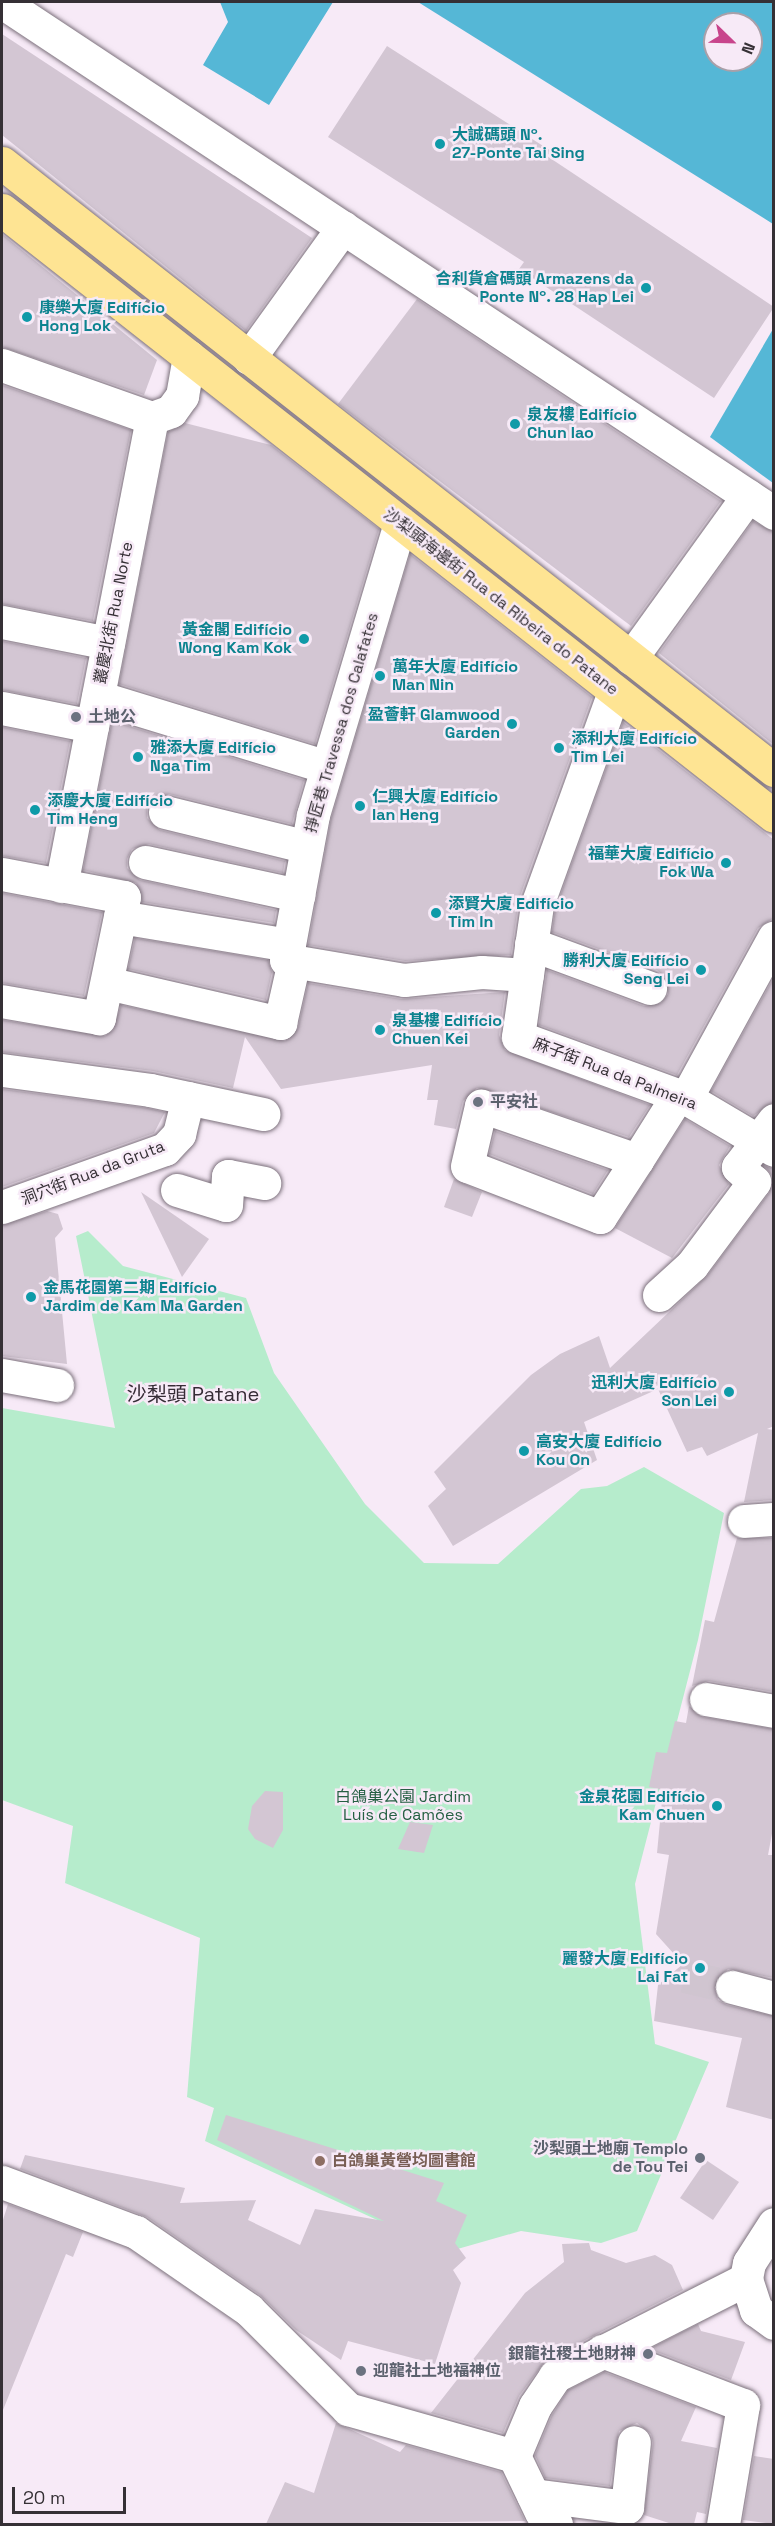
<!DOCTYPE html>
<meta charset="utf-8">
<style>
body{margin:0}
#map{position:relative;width:775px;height:2526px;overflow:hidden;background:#f7eaf7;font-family:"Space Grotesk","Noto Sans SC",sans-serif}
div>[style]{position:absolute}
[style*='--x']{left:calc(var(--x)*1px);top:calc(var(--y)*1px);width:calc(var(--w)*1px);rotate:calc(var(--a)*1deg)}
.green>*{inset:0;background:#b6eccc}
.water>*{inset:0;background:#55b7d6}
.building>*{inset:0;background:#d3c6d3}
.minor-tunnel>*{height:33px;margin-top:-16.5px;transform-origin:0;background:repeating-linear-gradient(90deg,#d0c5d0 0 33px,transparent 0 49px)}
.roads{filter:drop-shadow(0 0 2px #7b707b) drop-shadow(0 0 2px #7b707b)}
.minor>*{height:33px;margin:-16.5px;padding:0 16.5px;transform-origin:16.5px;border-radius:16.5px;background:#fff}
.major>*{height:33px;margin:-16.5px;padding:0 16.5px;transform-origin:16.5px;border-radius:16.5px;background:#fee493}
.dots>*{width:16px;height:16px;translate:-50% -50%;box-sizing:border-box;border:3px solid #f7eaf7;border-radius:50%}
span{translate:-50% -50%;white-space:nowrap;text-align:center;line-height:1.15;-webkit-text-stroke:5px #f7eaf7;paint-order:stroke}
.culture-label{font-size:16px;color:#0d838f;font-weight:700}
.left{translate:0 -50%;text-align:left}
.right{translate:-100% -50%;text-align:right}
.street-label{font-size:16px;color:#353035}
.worship-label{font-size:16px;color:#5b616d;font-weight:700}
.park-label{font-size:16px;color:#256043}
.education-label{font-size:16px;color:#785e54;font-weight:700}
.quarter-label{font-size:20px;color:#362c36}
.frame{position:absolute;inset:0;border:3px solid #353035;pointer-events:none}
.north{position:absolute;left:703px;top:12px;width:60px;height:60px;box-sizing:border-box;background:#f7eaf7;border:2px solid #a9a0a9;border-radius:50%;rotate:113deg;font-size:16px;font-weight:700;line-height:24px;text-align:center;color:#353035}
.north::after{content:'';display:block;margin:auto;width:21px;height:27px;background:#c8458c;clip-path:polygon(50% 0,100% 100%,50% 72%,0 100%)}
.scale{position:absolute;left:12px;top:2487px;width:114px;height:27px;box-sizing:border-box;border:3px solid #353035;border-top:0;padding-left:8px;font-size:18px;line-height:21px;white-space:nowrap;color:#353035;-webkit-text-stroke:4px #f7eaf7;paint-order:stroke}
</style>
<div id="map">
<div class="green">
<i style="clip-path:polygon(88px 1231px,123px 1266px,246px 1298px,274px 1373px,365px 1504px,424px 1563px,498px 1564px,581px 1489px,607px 1486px,644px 1467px,724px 1513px,698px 1640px,635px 1884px,655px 2044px,709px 2062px,637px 2231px,601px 2243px,521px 2231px,447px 2252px,205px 2141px,214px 2108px,187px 2097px,200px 1938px,65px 1883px,73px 1826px,2px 1800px,2px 1408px,115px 1428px,76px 1236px)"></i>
</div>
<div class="water">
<i style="clip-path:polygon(220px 2px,333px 2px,269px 105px,203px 65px,228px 22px)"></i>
<i style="clip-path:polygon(evenodd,418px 2px,773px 2px,773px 224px,418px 2px,715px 24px,751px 24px,751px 60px,715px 60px,715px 24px)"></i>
<i style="clip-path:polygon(773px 329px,773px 483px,710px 437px)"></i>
</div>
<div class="building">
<i style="clip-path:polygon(2px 34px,312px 238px,246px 331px,2px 135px)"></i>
<i style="clip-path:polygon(387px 46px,551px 151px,547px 156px,774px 307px,714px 398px,519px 269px,524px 262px,328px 137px)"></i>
<i style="clip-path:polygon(2px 234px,157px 360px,144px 395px,2px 347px)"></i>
<i style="clip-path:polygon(417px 299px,721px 501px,631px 626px,338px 404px)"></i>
<i style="clip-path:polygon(2px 385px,131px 430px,93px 621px,2px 604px)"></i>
<i style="clip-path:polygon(185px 423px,271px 445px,379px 529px,315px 744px,119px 684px,168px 432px)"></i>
<i style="clip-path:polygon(753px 521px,774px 532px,774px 745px,659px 653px)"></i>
<i style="clip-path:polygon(410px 554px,592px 697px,519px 899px,511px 955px,405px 961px,308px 945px,331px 819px)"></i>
<i style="clip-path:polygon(2px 641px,86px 658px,77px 704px,2px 690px)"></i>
<i style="clip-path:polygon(112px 721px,304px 780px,292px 824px,169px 794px,152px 799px,147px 808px,147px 818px,160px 830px,285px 861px,283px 873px,149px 844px,132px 849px,127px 859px,127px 868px,140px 880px,276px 910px,274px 923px,142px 902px,136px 883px,83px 870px)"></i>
<i style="clip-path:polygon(623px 722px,774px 840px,774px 918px,758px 928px,677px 1075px,539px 1025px,547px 970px,644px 1006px,661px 1003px,668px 994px,665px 977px,657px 970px,552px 932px,555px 910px)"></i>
<i style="clip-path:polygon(2px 727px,70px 741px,46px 863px,2px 856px)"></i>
<i style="clip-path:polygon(2px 893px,102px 912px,84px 996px,2px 983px)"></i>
<i style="clip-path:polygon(135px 938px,268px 960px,272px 972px,266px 1000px,128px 969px)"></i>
<i style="clip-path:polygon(774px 977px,774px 1102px,753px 1116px,711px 1091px)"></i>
<i style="clip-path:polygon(308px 983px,401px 999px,505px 992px,499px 1035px,505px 1050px,650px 1105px,629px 1137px,477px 1088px,463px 1101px,456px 1129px,434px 1125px,438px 1100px,427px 1100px,432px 1065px,281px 1089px,245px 1037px,233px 1088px,153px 1071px,2px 1052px,2px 1020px,105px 1036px,113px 1030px,121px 1005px,285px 1041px,298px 1028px)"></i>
<i style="clip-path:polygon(2px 1089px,147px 1108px,165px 1112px,154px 1133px,2px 1187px)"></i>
<i style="clip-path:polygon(685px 1119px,730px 1146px,719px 1165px,729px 1184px,672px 1258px,615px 1228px)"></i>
<i style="clip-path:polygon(495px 1131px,608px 1170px,593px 1194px,489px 1154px)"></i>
<i style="clip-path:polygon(765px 1166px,774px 1169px,774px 1426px,767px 1429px,774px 1430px,774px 1500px,744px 1502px,758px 1433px,707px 1456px,702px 1447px,687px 1452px,658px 1389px,584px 1422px,597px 1460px,453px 1546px,428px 1506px,446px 1489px,434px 1472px,531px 1375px,560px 1354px,599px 1336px,610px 1368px,707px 1276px,769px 1193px,772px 1176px)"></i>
<i style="clip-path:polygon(454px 1179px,482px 1192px,472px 1217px,444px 1207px)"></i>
<i style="clip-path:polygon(141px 1192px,209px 1239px,182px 1277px)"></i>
<i style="clip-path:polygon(47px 1211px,58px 1214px,63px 1229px,55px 1238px,67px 1364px,2px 1356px,2px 1225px)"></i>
<i style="clip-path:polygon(737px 1538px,774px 1538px,774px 1692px,709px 1681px,692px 1686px,705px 1620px,714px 1622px)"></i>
<i style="clip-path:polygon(689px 1706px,703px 1717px,774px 1729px,774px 1823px,768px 1855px,774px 1855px,774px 1978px,728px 1969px,714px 1983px,718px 2000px,727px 2005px,774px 2016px,774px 2120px,726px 2107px,742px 2038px,654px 2021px,658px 1985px,683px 1964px,656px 1934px,669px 1855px,657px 1853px,663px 1790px,649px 1787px,656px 1752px,667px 1753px,675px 1721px,686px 1723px)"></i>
<i style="clip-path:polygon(265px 1791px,283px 1792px,283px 1830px,273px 1848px,255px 1839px,248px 1829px,252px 1806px)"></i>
<i style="clip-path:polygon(410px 1822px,433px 1825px,424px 1853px,398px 1849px)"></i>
<i style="clip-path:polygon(226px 2115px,444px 2183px,436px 2201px,467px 2215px,455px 2243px,466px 2258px,453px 2270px,461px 2283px,435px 2364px,348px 2341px,341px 2360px,296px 2330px,260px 2295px,147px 2217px,20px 2169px,25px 2155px,185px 2188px,180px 2203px,256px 2200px,248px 2220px,300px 2245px,315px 2209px,384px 2221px,217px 2140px)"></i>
<i style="clip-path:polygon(706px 2160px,739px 2182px,713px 2220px,680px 2198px)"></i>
<i style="clip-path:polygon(8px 2204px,83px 2232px,73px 2257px,66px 2254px,3px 2410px,2px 2223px)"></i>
<i style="clip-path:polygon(589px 2243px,591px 2250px,626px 2263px,655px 2255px,672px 2265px,683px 2290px,546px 2360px,519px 2396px,503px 2433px,431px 2413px,525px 2293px,564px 2262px,562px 2244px)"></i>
<i style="clip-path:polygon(698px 2324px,701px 2331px,745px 2342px,731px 2380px,649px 2349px)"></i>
<i style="clip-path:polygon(604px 2372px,696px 2407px,681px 2441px,717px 2448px,706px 2514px,697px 2512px,694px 2524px,672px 2524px,644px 2515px,653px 2443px,651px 2434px,637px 2423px,619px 2431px,610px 2486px,545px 2478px,535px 2455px,552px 2415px,568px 2390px)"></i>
<i style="clip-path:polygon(336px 2423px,400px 2452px,406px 2445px,501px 2472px,525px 2521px,266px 2524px,285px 2482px,314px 2493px)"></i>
<i style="clip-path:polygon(754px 2456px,774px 2459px,774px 2524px,743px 2520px)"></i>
</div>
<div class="minor-tunnel">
<i style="--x:684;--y:1976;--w:49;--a:12.9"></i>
</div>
<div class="roads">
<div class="minor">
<i style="--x:2;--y:2;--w:926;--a:33.5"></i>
<i style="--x:249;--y:358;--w:161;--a:-54.3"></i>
<i style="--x:2;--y:365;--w:159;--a:19.5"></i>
<i style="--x:152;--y:418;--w:20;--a:-20"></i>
<i style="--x:171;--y:411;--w:19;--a:-54"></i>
<i style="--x:182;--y:396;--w:40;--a:-80"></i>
<i style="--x:400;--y:523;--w:305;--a:106.6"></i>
<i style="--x:313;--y:815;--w:147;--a:100.5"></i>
<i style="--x:286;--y:960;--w:120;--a:9.6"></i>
<i style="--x:404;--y:980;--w:78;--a:-5.9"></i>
<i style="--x:482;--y:972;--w:45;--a:3.8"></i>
<i style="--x:2;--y:622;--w:108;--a:11.2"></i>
<i style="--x:631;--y:658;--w:200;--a:-54.2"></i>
<i style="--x:614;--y:692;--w:226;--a:109.9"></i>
<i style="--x:537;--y:905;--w:133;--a:98.2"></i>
<i style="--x:518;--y:1037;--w:179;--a:20"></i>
<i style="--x:686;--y:1098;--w:102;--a:30.6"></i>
<i style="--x:98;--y:697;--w:239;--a:17"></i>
<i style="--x:2;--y:708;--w:92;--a:11.3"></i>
<i style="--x:165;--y:812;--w:146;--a:13.8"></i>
<i style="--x:145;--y:862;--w:157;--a:12.2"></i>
<i style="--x:2;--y:874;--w:124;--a:10.7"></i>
<i style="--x:124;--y:897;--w:124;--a:101.7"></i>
<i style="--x:99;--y:1018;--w:98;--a:-170.1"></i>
<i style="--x:61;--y:886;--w:477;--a:-79"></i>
<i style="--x:120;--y:917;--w:171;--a:9.4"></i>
<i style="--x:531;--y:944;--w:127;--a:20.3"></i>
<i style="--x:107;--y:983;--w:178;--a:13"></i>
<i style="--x:280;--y:1023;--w:64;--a:-77.3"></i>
<i style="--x:2;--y:1070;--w:149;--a:7.7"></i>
<i style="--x:150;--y:1090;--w:116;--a:12"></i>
<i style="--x:686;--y:1098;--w:183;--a:-61.3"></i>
<i style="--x:637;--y:1160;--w:68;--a:123"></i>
<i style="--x:600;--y:1217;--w:142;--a:-159"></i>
<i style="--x:467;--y:1166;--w:62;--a:-76.9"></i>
<i style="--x:481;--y:1106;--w:165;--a:19.1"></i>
<i style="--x:637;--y:1160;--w:77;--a:-57.8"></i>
<i style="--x:177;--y:1190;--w:51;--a:17"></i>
<i style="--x:226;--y:1205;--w:29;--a:-86"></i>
<i style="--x:228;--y:1176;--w:37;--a:11"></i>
<i style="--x:2;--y:1207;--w:173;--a:-19.6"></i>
<i style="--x:165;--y:1149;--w:21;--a:-47"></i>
<i style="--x:179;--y:1134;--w:37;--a:-76"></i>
<i style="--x:659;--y:1295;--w:45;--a:-42.3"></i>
<i style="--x:692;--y:1265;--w:104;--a:-53.2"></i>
<i style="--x:754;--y:1182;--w:22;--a:-137"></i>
<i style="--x:738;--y:1167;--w:59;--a:-52.5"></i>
<i style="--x:2;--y:1375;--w:56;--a:10.3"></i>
<i style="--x:744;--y:1521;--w:30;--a:-4"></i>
<i style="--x:706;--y:1699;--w:69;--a:10"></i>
<i style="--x:732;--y:1987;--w:43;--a:14.7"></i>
<i style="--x:2;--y:2182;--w:143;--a:20.5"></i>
<i style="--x:136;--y:2232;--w:137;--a:34.6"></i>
<i style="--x:249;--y:2310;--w:140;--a:45"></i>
<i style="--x:348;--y:2409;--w:173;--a:15.8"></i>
<i style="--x:774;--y:2224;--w:46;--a:122.7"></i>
<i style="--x:749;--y:2263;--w:16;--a:101"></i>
<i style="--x:746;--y:2279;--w:33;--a:72"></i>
<i style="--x:756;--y:2310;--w:22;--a:36"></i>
<i style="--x:602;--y:2351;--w:151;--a:21"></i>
<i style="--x:743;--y:2405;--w:121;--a:99.5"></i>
<i style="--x:533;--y:2495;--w:95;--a:7.3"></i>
<i style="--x:627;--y:2507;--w:65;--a:-83.9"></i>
<i style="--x:556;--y:2524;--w:19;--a:-141"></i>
<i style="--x:541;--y:2512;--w:62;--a:-115.7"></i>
<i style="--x:514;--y:2456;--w:54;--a:-67.2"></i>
<i style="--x:535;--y:2406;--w:36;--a:-56"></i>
<i style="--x:555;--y:2376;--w:214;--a:-26.9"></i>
</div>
<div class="major">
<i style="--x:2;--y:163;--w:982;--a:38.18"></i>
<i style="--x:2;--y:210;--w:981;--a:38.13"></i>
</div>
</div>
<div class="dots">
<i style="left:440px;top:144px;background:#0f9aa8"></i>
<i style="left:646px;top:288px;background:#0f9aa8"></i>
<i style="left:27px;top:317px;background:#0f9aa8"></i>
<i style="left:515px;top:424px;background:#0f9aa8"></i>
<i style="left:304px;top:639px;background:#0f9aa8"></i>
<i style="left:380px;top:676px;background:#0f9aa8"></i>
<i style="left:76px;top:717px;background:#6b7280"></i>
<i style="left:512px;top:724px;background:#0f9aa8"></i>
<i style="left:559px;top:748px;background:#0f9aa8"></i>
<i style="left:138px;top:757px;background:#0f9aa8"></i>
<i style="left:360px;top:806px;background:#0f9aa8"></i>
<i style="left:35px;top:810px;background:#0f9aa8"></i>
<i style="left:726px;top:863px;background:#0f9aa8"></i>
<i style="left:436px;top:913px;background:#0f9aa8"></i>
<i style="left:701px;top:970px;background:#0f9aa8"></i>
<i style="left:380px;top:1030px;background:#0f9aa8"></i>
<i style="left:478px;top:1102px;background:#6b7280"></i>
<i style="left:31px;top:1297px;background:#0f9aa8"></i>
<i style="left:729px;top:1392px;background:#0f9aa8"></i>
<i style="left:524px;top:1451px;background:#0f9aa8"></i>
<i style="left:717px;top:1806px;background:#0f9aa8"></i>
<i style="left:700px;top:1968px;background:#0f9aa8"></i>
<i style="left:700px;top:2158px;background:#6b7280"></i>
<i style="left:320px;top:2161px;background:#8d6e63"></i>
<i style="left:648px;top:2354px;background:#6b7280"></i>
<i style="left:361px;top:2371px;background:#6b7280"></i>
</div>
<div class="culture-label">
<span class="left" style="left:452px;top:144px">大誠碼頭 Nº.<br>27-Ponte Tai Sing</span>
<span class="right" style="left:634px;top:288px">合利貨倉碼頭 Armazens da<br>Ponte Nº. 28 Hap Lei</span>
<span class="left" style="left:39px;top:317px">康樂大廈 Edifício<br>Hong Lok</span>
<span class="left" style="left:527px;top:424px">泉友樓 Edifício<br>Chun Iao</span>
<span class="right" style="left:292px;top:639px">黃金閣 Edifício<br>Wong Kam Kok</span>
<span class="left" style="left:392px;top:676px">萬年大廈 Edifício<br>Man Nin</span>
<span class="right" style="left:500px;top:724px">盈薈軒 Glamwood<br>Garden</span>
<span class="left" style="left:571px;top:748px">添利大廈 Edifício<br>Tim Lei</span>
<span class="left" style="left:150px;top:757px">雅添大廈 Edifício<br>Nga Tim</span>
<span class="left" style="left:372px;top:806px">仁興大廈 Edifício<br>Ian Heng</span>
<span class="left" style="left:47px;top:810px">添慶大廈 Edifício<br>Tim Heng</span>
<span class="right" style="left:714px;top:863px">福華大廈 Edifício<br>Fok Wa</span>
<span class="left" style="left:448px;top:913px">添賢大廈 Edifício<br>Tim In</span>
<span class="right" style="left:689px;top:970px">勝利大廈 Edifício<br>Seng Lei</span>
<span class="left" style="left:392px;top:1030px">泉基樓 Edifício<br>Chuen Kei</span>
<span class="left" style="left:43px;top:1297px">金馬花園第二期 Edifício<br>Jardim de Kam Ma Garden</span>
<span class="right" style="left:717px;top:1392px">迅利大廈 Edifício<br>Son Lei</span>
<span class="left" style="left:536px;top:1451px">高安大廈 Edifício<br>Kou On</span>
<span class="right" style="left:705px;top:1806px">金泉花園 Edifício<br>Kam Chuen</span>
<span class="right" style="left:688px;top:1968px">麗發大廈 Edifício<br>Lai Fat</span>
</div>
<div class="street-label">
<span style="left:501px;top:602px;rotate:38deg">沙梨頭海邊街 Rua da Ribeira do Patane</span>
<span style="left:114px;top:613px;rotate:-79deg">叢慶北街 Rua Norte</span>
<span style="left:342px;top:723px;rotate:-74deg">掙匠巷 Travessa dos Calafates</span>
<span style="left:615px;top:1074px;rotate:21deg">麻子街 Rua da Palmeira</span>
<span style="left:93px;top:1173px;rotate:-21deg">洞穴街 Rua da Gruta</span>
</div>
<div class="worship-label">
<span class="left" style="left:88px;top:717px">土地公</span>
<span class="left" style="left:490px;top:1102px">平安社</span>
<span class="right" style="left:688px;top:2158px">沙梨頭土地廟 Templo<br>de Tou Tei</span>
<span class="right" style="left:636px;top:2354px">銀龍社稷土地財神</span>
<span class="left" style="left:373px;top:2371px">迎龍社土地福神位</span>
</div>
<div class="park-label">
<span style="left:403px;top:1806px">白鴿巢公園 Jardim<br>Luís de Camões</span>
</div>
<div class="education-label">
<span class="left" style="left:332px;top:2161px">白鴿巢黃營均圖書館</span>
</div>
<div class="quarter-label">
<span style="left:193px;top:1394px">沙梨頭 Patane</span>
</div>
<div class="frame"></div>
<div class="north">N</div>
<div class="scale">20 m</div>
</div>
